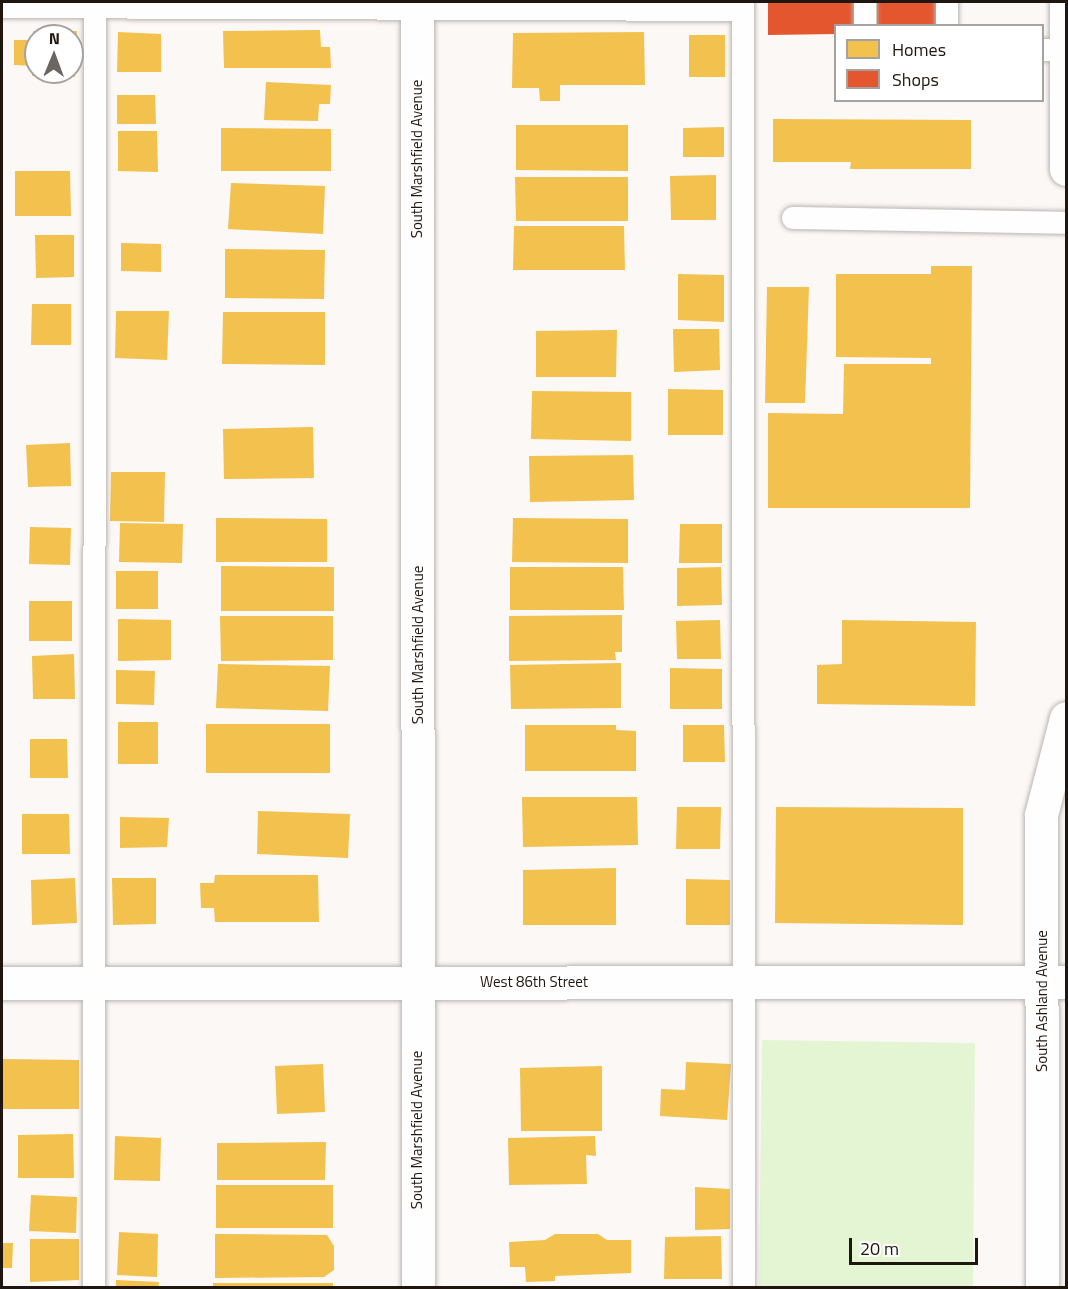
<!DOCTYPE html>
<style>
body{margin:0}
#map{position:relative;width:1068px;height:1289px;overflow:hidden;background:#fbf8f6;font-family:"Titillium Web",sans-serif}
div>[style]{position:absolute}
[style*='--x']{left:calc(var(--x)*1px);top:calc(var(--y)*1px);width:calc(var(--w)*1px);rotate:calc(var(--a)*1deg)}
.green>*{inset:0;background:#e4f5d4}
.homes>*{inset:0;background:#f2c14e}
.shops>*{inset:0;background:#e4572e}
.roads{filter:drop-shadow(0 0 2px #bcb5b1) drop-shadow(0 0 2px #bcb5b1)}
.lane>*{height:22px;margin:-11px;padding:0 11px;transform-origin:11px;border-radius:11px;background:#fefefe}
.street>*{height:33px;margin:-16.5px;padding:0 16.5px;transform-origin:16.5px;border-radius:16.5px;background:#fefefe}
.secondary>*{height:33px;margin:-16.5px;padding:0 16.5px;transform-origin:16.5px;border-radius:16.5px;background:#fefefe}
span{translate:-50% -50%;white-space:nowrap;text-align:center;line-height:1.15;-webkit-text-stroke:6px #fff;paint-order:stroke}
.street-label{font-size:15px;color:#1f160f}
.frame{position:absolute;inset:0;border:3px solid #1f160f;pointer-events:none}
.legend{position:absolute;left:834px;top:24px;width:210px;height:78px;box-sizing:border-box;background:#fff;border:2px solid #a5a29f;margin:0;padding:8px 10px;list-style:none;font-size:18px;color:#1f160f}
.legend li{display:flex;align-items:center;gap:12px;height:30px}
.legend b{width:30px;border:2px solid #a5a29f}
.north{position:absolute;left:24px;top:24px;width:60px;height:60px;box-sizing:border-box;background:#fff;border:2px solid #a5a29f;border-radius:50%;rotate:1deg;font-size:16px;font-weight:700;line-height:24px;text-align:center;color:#1f160f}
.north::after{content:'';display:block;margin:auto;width:21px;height:27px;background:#6c6560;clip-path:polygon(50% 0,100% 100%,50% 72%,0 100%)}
.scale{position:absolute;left:849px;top:1238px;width:129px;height:27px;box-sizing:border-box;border:3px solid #1f160f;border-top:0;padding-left:8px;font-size:18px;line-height:21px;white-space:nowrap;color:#1f160f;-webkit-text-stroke:4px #fff;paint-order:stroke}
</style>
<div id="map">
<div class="green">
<i style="clip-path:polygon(762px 1040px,975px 1043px,973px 1287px,759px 1287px)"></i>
</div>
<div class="homes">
<i style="clip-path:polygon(320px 30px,321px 47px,330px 47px,331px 68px,224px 68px,223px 31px)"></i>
<i style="clip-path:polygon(evenodd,33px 31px,77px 31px,75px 77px,32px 76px,33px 66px,14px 65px,14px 40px,33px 40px,33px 31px,36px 36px,72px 36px,72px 72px,36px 72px,36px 36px)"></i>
<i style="clip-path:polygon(118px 32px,161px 34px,161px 72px,117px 72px)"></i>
<i style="clip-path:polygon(644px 32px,645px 85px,560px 85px,560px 101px,540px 101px,539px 88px,512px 88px,513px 33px)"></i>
<i style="clip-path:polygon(689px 35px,725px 35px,725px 77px,689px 77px)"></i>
<i style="clip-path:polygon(266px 82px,331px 85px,330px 104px,319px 104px,318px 121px,264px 120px)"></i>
<i style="clip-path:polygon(117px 95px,155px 95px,156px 124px,117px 124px)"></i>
<i style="clip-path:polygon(773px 119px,971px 120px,971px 169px,850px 169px,851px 162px,773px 162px)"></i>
<i style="clip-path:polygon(516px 125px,628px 125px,628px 171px,516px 170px)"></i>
<i style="clip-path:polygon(724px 127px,724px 157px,683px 157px,683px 128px)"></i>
<i style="clip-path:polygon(221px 128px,331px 129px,331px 171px,221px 171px)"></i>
<i style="clip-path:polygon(118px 131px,157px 131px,158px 172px,118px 171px)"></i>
<i style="clip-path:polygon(15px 171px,70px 171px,71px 216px,15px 216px)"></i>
<i style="clip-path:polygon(716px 175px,716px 220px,671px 220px,670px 176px)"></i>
<i style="clip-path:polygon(515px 177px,628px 177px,628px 221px,516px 221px)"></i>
<i style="clip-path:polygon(231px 183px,325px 186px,323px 234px,228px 229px)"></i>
<i style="clip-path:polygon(514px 226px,624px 226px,625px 270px,513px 270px)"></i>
<i style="clip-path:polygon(35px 235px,74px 235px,74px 277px,36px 278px)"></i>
<i style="clip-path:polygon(121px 243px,161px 244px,161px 272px,121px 271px)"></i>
<i style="clip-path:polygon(225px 249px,325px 250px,324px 299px,225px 298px)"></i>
<i style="clip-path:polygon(931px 266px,972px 266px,970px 508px,768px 508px,768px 413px,843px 414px,844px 364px,931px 364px,931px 358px,836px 357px,836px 274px,931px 274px)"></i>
<i style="clip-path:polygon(678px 274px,724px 275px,724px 322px,678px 320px)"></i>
<i style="clip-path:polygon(767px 287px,809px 287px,805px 403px,765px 403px)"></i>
<i style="clip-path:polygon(32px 304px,71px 304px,71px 345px,31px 345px)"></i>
<i style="clip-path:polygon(116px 311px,169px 311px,167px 360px,115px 358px)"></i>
<i style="clip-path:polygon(223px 312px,325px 312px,325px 365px,222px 364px)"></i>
<i style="clip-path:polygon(673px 329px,719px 329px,720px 370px,674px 372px)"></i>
<i style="clip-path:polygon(617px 330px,616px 377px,536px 377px,536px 331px)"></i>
<i style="clip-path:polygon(668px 389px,723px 390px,723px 435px,668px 435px)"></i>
<i style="clip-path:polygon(532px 391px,631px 392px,631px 441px,531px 439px)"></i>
<i style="clip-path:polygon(313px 427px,314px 478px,224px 479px,223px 429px)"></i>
<i style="clip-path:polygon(70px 443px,71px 486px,28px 487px,26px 445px)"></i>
<i style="clip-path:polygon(633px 455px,634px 500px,530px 502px,529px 456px)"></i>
<i style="clip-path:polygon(111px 472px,165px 472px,164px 522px,110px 521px)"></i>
<i style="clip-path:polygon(216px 518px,327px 519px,327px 562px,216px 562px)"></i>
<i style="clip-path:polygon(513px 518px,628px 519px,628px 563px,512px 562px)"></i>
<i style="clip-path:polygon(120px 523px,183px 524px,182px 563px,119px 562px)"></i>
<i style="clip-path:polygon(680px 524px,722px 524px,722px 563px,679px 563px)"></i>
<i style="clip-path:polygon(30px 527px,71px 528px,70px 565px,29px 564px)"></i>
<i style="clip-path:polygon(221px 566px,334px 567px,334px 611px,221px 611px)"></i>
<i style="clip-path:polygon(510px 567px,623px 567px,624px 610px,510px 610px)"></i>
<i style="clip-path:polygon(721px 567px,722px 605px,677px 606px,677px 568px)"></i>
<i style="clip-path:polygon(116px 571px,158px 571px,158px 609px,116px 609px)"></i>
<i style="clip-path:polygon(29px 601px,72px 601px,72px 641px,29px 641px)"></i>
<i style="clip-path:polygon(622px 615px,622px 652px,615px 652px,616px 660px,509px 661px,509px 616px)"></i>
<i style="clip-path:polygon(220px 616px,333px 616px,333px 660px,221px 661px)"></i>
<i style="clip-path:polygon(118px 619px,171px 620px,171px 660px,118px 661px)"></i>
<i style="clip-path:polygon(720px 620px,721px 659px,677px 659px,676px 621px)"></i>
<i style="clip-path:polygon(842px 620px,976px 622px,975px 706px,817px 704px,817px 665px,842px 664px)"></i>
<i style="clip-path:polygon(74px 654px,75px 699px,33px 699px,32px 656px)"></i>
<i style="clip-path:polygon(621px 663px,621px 708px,511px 709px,510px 665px)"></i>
<i style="clip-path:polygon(218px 664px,330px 666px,328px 711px,216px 708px)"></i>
<i style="clip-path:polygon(670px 668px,722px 669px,722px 709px,670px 709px)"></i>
<i style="clip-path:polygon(116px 670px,155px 671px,154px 705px,116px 704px)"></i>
<i style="clip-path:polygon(118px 722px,158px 722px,158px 764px,118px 764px)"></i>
<i style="clip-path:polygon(206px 724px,330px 724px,330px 773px,206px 773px)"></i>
<i style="clip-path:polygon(525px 725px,616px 725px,616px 730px,636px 731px,636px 771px,525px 771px)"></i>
<i style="clip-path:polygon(683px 725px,724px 725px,725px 762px,683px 762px)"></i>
<i style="clip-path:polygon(30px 739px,67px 739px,68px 778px,30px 778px)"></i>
<i style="clip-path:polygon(522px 797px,637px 797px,638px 845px,523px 847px)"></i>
<i style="clip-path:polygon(677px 807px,721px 807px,720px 849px,676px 849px)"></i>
<i style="clip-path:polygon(776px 807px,963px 808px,963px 925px,775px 923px)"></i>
<i style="clip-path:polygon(258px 811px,350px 814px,348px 858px,257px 854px)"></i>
<i style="clip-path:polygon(22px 814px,69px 814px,70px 854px,22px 854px)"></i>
<i style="clip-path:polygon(120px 817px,169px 818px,167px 847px,120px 848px)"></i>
<i style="clip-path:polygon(616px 868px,616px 925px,523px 925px,523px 870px)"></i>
<i style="clip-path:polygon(215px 875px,318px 875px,319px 922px,215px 922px,214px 908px,201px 908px,200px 883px,214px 883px)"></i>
<i style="clip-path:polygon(75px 878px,77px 923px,32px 925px,31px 880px)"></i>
<i style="clip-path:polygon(112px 878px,156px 878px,156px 924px,113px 925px)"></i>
<i style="clip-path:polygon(686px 879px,730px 880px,730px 925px,686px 925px)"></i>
<i style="clip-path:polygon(2px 1059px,79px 1060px,79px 1109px,2px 1109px)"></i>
<i style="clip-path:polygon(686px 1062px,731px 1064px,727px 1120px,660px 1116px,661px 1089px,685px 1090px)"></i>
<i style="clip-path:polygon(323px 1064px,325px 1112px,277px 1114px,275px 1066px)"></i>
<i style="clip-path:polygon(602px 1066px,602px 1131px,521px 1131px,520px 1068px)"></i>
<i style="clip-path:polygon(73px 1134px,74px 1178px,18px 1178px,18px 1135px)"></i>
<i style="clip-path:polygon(115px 1136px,161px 1138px,160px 1181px,114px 1180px)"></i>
<i style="clip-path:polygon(595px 1136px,596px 1156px,586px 1155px,587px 1184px,509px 1185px,508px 1138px)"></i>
<i style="clip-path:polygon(326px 1142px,325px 1180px,217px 1180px,217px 1143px)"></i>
<i style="clip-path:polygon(216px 1185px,333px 1185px,333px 1228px,216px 1228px)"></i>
<i style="clip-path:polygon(695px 1187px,730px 1189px,730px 1229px,695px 1230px)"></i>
<i style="clip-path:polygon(31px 1195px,77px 1197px,76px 1233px,29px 1231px)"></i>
<i style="clip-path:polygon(119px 1232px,158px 1234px,157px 1277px,117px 1275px)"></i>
<i style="clip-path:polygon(215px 1234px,327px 1235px,334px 1246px,334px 1270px,324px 1277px,215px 1278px)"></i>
<i style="clip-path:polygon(555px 1234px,598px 1234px,607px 1240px,631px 1240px,631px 1273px,555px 1276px,555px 1281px,526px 1282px,525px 1267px,510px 1267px,509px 1242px,545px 1240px)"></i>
<i style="clip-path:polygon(721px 1236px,722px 1279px,664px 1279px,665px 1237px)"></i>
<i style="clip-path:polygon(30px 1239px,79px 1239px,79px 1280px,30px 1282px)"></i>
<i style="clip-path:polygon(2px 1243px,13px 1243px,12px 1268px,2px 1268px)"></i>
<i style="clip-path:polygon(116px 1280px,159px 1282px,158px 1288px,116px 1288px)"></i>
<i style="clip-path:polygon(213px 1283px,333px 1283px,333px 1288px,213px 1288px)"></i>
</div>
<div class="shops">
<i style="clip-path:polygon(768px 2px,854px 2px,854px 26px,836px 26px,836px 34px,768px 35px)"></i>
<i style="clip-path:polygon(877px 2px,937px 2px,937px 26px,877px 26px)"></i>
</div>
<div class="roads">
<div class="lane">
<i style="--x:743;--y:2;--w:1286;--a:89.96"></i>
<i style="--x:947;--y:2;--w:24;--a:90"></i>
<i style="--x:2;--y:7;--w:741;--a:0.23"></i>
<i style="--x:865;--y:26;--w:24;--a:-90"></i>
<i style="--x:1042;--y:50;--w:24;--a:0"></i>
<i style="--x:793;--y:218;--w:273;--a:1"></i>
<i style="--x:94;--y:1288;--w:1280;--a:-89.96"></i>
</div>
<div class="street">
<i style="--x:417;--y:2;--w:1286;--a:89.96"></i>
<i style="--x:2;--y:983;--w:1064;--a:-0.05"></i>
</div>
<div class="secondary">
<i style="--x:1066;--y:2;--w:167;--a:90"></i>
<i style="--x:1042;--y:1288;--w:473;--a:-90.1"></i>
<i style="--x:1041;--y:815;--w:100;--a:-75.5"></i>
</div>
</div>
<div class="street-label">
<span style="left:417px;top:159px;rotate:-90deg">South Marshfield Avenue</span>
<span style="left:418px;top:645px;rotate:-90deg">South Marshfield Avenue</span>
<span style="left:534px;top:982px">West 86th Street</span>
<span style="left:1042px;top:1001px;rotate:-90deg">South Ashland Avenue</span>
<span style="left:417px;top:1130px;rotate:-90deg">South Marshfield Avenue</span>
</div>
<div class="frame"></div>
<ul class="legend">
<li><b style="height:16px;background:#f2c14e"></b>Homes</li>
<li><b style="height:16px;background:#e4572e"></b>Shops</li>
</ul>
<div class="north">N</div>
<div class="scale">20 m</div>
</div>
